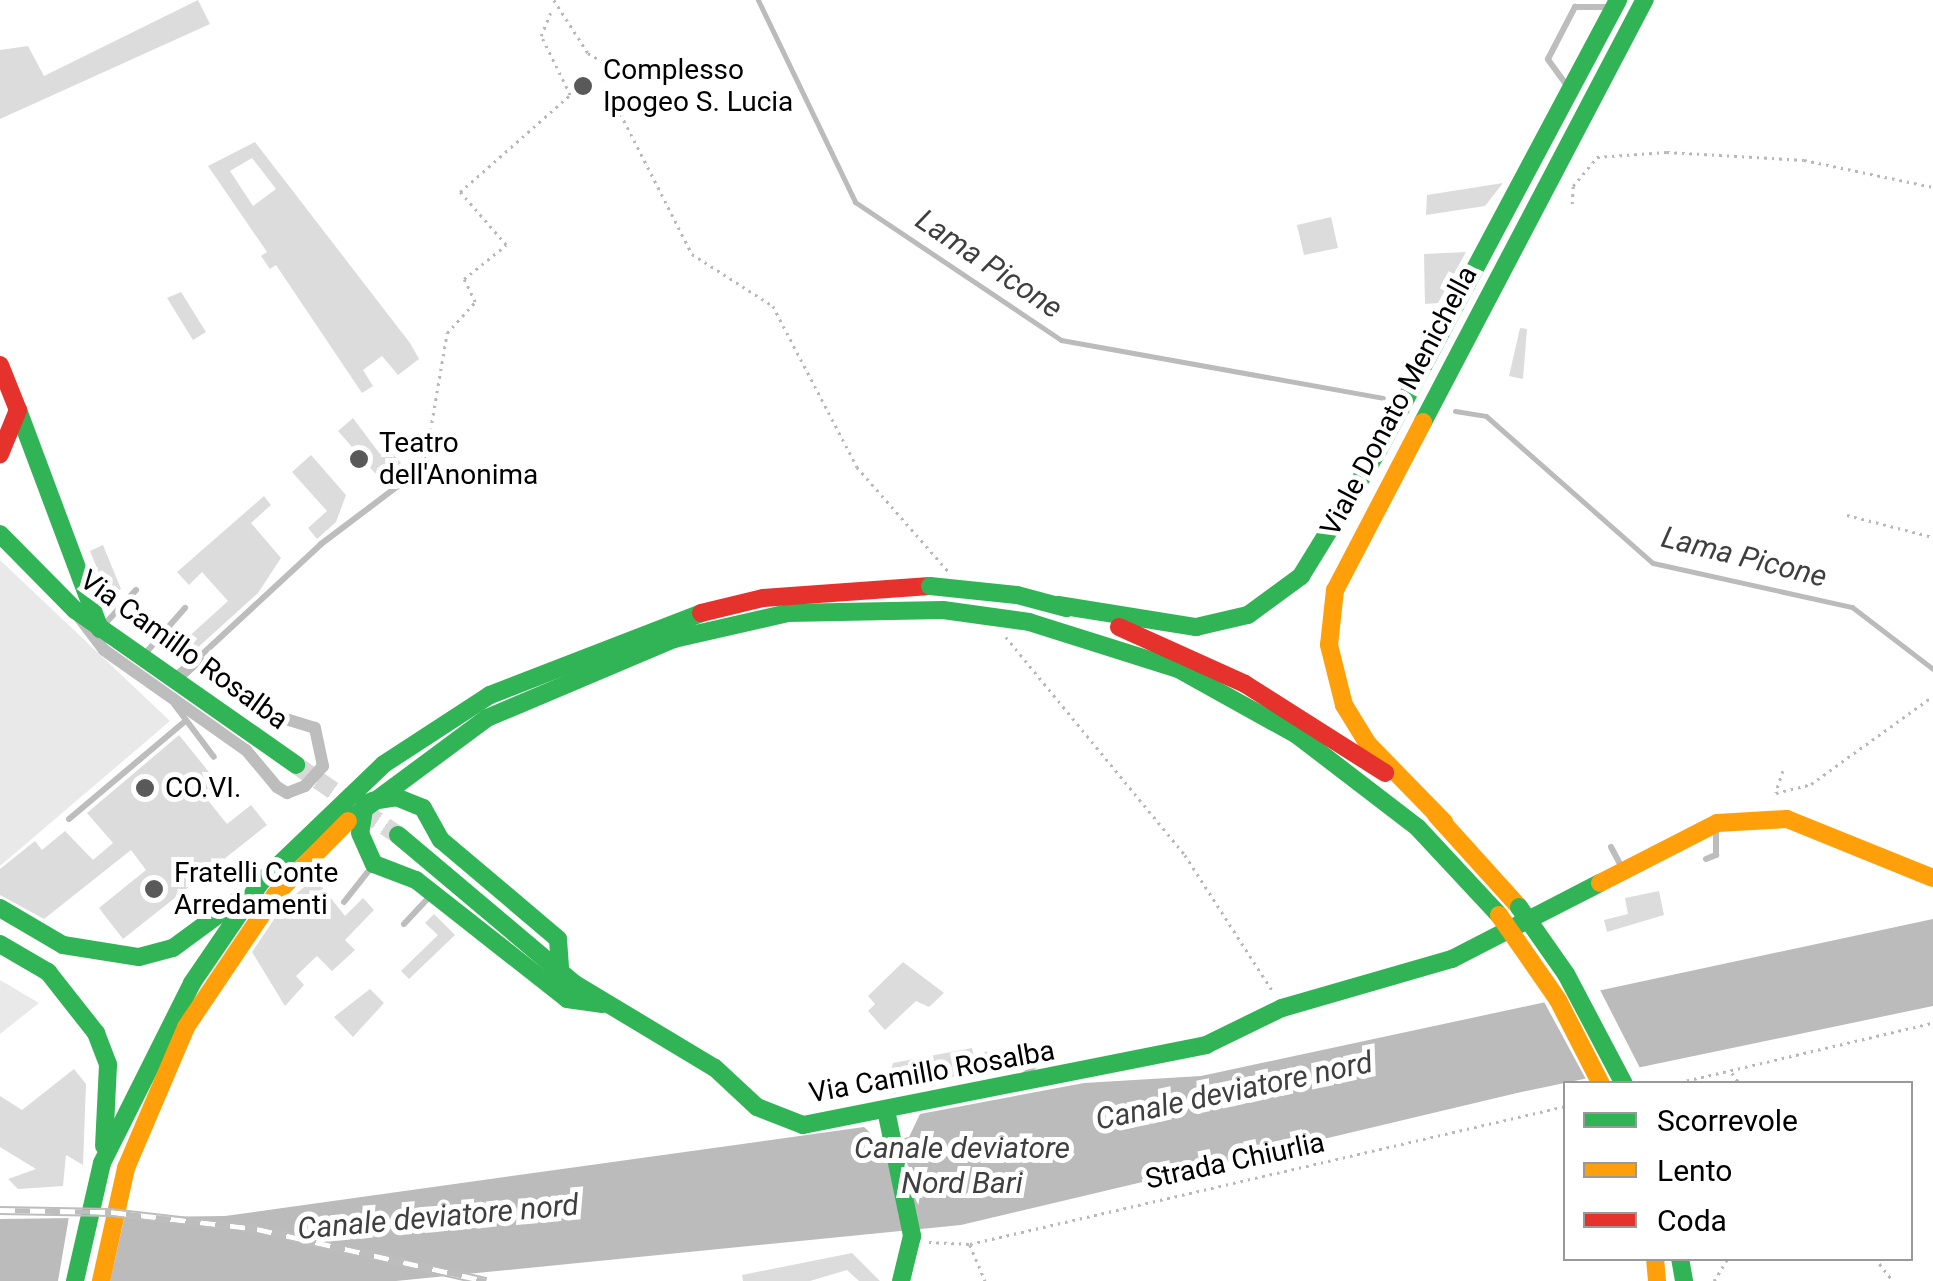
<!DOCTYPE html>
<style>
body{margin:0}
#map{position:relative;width:1933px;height:1281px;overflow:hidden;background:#fff;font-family:Roboto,sans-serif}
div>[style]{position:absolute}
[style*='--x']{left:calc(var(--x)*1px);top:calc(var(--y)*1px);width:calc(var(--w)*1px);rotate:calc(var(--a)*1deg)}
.green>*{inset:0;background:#e9e9e9}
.water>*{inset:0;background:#bbb}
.pier>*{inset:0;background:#fff}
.stream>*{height:5px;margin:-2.5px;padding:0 2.5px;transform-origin:2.5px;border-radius:2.5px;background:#bbb}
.building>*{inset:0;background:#dcdcdc}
.secondary-tunnel>*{height:18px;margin-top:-9px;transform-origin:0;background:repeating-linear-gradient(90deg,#d9d9d9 0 18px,transparent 0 27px)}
.path>*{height:2.5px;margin-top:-1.25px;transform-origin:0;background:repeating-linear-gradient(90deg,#b8b8b8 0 2.5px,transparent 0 7.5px)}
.lane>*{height:6px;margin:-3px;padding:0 3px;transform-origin:3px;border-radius:3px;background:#bdbdbd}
.street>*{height:12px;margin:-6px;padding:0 6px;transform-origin:6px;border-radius:6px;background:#bdbdbd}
.fast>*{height:18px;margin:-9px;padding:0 9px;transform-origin:9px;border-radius:9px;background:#30b455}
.slow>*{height:18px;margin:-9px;padding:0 9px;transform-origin:9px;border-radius:9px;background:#ff9f0a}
.jam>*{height:18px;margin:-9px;padding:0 9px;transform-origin:9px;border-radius:9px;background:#e5322d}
.rail>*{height:9px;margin-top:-4.5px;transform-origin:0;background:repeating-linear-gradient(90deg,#fff 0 15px,#bdbdbd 0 30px);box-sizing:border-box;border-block:2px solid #bdbdbd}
.fast-bridge>*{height:18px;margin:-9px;padding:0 9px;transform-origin:9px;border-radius:9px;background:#30b455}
.slow-bridge>*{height:18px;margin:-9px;padding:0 9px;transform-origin:9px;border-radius:9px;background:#ff9f0a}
.dots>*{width:28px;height:28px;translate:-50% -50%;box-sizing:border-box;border:5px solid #fff;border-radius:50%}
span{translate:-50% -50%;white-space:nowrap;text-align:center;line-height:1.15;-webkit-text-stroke:10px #fff;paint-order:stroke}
.poi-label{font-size:28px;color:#000}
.left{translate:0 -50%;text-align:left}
.street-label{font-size:28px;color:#000}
.water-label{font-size:30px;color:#3f3f3f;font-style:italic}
.legend{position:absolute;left:1563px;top:1081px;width:350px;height:180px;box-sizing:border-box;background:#fff;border:2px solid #999;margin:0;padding:12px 18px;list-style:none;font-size:30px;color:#000}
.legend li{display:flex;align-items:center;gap:20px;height:50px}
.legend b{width:50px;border:2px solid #999}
</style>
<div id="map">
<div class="green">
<i style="clip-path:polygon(0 560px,170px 721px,0 866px)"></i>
<i style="clip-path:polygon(0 980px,39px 1003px,0 1034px)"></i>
</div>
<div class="water">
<i style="clip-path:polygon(1933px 919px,1933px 1006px,1517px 1093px,961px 1225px,396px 1281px,0 1281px,0 1219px,225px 1216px,864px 1127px,881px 1143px,909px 1137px,920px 1114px,1084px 1083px,1201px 1076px)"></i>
</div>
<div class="pier">
<i style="clip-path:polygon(1598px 986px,1642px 1072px,1588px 1083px,1542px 998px)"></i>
<i style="clip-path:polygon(70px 1211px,126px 1211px,110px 1281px,58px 1281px)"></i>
</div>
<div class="stream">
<i style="--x:758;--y:0;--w:224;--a:64.3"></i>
<i style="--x:855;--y:202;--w:248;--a:33.8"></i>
<i style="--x:1061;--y:340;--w:327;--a:10.2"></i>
<i style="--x:1455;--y:411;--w:31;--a:9"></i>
<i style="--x:1486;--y:416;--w:222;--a:41.4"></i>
<i style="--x:1653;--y:563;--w:204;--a:12.5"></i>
<i style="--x:1852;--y:607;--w:102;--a:37.4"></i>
</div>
<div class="building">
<i style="clip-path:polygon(198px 0,210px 24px,0 119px,0 50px,28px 46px,44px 76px)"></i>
<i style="clip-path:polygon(evenodd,255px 142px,410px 343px,419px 359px,398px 375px,382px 356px,363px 370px,373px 386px,362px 393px,276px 265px,270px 269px,261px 256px,267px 252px,208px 166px,255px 142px,252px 158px,276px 189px,253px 206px,230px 171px,252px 158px)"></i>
<i style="clip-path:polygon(1503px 183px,1485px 206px,1426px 215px,1427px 195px)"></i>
<i style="clip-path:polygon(1331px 217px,1338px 248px,1304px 255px,1297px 225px)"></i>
<i style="clip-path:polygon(1466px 252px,1438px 303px,1425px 304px,1424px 254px)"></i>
<i style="clip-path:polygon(181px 292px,206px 332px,193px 340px,167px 298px)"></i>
<i style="clip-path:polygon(1520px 328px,1527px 329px,1523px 379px,1509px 376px)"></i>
<i style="clip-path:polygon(353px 418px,380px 454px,388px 448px,401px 463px,381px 480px,338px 431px)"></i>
<i style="clip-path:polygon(311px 455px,346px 495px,336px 522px,317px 539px,308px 528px,327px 511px,292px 472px)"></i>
<i style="clip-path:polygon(264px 496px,271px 505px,251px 523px,281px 558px,258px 593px,194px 651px,185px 640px,228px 601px,202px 572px,189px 585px,177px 572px)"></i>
<i style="clip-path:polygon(103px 545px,121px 589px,108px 595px,90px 551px)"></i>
<i style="clip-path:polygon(179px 735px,217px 782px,202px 793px,227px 824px,251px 805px,267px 825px,123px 939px,99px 908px,146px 870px,131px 850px,44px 919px,0 895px,0 869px,35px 841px,42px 850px,65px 831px,93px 860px,113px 843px,87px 813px)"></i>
<i style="clip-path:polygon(315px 878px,345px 916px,363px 898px,374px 910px,345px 940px,355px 950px,332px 971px,317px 956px,296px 976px,304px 985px,285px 1006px,252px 952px,285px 903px)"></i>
<i style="clip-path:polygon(1659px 891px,1664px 915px,1607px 932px,1604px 920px,1628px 914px,1625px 898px)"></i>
<i style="clip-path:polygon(434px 914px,455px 935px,409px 979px,401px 971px,438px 935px,425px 923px)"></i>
<i style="clip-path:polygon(903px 962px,944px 993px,929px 1007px,916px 1001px,885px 1030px,868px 1011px,875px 1004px,868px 996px)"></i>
<i style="clip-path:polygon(370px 989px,384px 1003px,353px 1037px,334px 1017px)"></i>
<i style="clip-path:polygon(972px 1048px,975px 1061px,986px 1051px,996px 1062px,988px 1069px,975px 1061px,973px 1079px,959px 1074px,932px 1087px,922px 1081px,914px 1090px,903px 1083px,895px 1094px,886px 1089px,893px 1063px)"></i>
<i style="clip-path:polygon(74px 1069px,86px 1084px,83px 1165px,66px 1155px,63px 1186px,18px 1189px,8px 1179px,36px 1169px,0 1147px,0 1096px,22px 1110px)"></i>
<i style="clip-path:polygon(852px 1253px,880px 1281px,859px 1281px,847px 1270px,810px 1281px,743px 1281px,742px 1275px)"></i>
</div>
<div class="secondary-tunnel">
<i style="--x:296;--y:765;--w:124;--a:34.5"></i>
</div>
<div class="path">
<i style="--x:554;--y:0;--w:63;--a:57.3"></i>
<i style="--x:588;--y:53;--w:21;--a:31"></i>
<i style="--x:606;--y:64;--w:23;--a:88"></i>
<i style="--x:607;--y:87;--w:187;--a:63"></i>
<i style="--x:692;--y:254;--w:96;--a:32.7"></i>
<i style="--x:773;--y:306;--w:182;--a:62.4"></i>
<i style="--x:857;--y:467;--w:138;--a:48.8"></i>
<i style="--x:1572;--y:204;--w:18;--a:-87"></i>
<i style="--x:1573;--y:186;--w:38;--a:-50"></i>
<i style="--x:1597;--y:157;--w:70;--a:-4.1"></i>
<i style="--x:1667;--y:152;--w:137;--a:3.3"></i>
<i style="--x:1804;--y:160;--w:132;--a:11.8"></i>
<i style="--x:415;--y:473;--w:11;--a:-34"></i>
<i style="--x:424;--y:467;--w:136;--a:-80.3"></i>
<i style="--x:447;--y:333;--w:42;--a:-47.9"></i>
<i style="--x:475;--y:302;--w:25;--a:-116"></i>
<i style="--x:464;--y:279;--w:54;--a:-39"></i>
<i style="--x:506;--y:245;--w:70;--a:-131"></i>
<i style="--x:460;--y:192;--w:147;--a:-41.4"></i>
<i style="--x:570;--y:95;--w:66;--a:-116.2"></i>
<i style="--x:541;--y:36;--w:29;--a:-68"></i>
<i style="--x:1847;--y:515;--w:89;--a:14.3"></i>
<i style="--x:1006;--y:637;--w:282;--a:50.6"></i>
<i style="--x:1185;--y:855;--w:164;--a:57.2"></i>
<i style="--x:1783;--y:771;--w:23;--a:108"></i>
<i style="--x:1776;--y:793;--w:36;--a:-14"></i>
<i style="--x:1811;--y:784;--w:150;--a:-35.8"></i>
<i style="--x:1732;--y:1073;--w:14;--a:54"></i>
<i style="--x:1672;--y:1084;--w:268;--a:-13.2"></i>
<i style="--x:929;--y:1242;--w:41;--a:2.8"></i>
<i style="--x:970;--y:1244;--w:612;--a:-13.04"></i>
<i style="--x:970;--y:1245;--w:39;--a:67"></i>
<i style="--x:1875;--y:1258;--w:29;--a:52"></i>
<i style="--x:1714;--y:1281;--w:27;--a:-59"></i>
</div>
<div class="lane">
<i style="--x:1568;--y:87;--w:34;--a:-126"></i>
<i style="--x:1548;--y:59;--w:59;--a:-62.6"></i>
<i style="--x:1575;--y:7;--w:33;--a:0"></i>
<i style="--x:103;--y:626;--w:49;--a:-47.5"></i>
<i style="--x:143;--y:656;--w:64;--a:-48.8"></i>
<i style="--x:197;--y:659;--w:169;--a:-42.8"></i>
<i style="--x:321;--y:544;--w:106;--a:-37"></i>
<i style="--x:174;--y:704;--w:66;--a:53"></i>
<i style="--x:69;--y:819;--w:149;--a:-40.1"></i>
<i style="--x:1611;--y:847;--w:24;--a:62"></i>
<i style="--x:1706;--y:859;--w:11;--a:-22"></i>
<i style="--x:1716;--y:855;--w:26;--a:-90"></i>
<i style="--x:344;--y:902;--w:48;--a:-51.7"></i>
<i style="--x:404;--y:924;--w:38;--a:-47"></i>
<i style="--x:1023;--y:1076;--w:41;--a:-41.1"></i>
</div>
<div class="street">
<i style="--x:76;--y:613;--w:46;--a:52.9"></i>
<i style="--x:104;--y:650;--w:174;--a:35.2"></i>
<i style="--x:246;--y:750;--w:48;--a:50"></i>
<i style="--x:277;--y:787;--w:12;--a:31"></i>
<i style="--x:287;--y:793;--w:19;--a:-21"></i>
<i style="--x:305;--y:786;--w:27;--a:-48"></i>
<i style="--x:323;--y:766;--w:39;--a:-102"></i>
<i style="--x:315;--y:728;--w:39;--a:-163"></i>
<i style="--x:278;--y:717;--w:99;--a:-144.9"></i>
<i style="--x:197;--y:660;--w:30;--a:138"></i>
</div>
<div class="fast">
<i style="--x:18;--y:410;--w:234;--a:69.5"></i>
<i style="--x:1423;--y:422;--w:477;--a:-62.3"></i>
<i style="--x:0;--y:534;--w:107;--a:45.4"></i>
<i style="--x:75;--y:610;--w:270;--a:35"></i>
<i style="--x:1017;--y:595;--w:51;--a:14.9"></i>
<i style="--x:1058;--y:605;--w:140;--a:9.1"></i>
<i style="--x:1196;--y:627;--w:53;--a:-13"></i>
<i style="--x:1248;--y:615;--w:66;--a:-36.3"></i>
<i style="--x:1301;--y:576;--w:147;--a:-58.4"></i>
<i style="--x:1378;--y:451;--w:511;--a:-61.98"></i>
<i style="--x:1029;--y:622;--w:156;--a:17.5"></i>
<i style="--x:1178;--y:669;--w:136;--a:29"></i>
<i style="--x:1297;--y:735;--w:153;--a:37.5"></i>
<i style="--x:1418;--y:828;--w:119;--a:47"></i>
<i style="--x:372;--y:801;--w:24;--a:-9"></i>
<i style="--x:396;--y:797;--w:29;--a:22"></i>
<i style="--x:423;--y:808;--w:37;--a:61"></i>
<i style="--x:441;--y:840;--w:153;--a:40.2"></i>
<i style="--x:558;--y:939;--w:30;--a:86"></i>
<i style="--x:365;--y:803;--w:30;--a:99"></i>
<i style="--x:360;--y:833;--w:34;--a:66"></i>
<i style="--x:374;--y:864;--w:45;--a:20.9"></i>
<i style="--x:416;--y:880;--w:192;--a:38.2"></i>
<i style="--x:567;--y:999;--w:36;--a:8"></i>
<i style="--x:348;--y:821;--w:173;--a:-36.5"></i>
<i style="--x:487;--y:718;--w:203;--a:-22.9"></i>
<i style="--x:674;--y:639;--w:117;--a:-12.8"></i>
<i style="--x:788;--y:613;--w:155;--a:-1.1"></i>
<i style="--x:398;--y:835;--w:231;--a:40.1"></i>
<i style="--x:575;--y:984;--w:163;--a:31"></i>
<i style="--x:715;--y:1068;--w:57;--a:42.9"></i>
<i style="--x:757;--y:1107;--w:49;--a:21.4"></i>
<i style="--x:803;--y:1125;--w:411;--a:-11.2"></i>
<i style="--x:1206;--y:1045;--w:85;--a:-26"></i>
<i style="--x:1282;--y:1008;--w:177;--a:-16.1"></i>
<i style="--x:1452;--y:959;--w:166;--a:-27.2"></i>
<i style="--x:0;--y:908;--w:73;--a:30.4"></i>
<i style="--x:63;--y:945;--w:77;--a:9"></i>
<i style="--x:139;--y:957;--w:35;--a:-15"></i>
<i style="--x:173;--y:948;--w:84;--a:-36.3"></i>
<i style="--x:0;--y:944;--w:56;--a:30.3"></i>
<i style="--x:48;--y:972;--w:78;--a:51.8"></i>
<i style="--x:96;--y:1033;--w:34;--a:69"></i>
<i style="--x:108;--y:1065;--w:81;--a:92.8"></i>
<i style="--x:886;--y:1110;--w:129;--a:78.3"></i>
<i style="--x:912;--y:1236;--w:46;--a:103.7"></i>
<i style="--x:1680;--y:1258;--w:23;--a:80"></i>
<i style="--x:75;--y:1281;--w:121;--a:-77.1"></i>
<i style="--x:102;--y:1163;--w:201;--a:-63.4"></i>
<i style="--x:192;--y:983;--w:122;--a:-55.7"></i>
<i style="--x:261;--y:882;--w:170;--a:-43.8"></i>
<i style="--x:384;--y:764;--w:126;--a:-33.1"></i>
<i style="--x:490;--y:695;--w:226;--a:-21.2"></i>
</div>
<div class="slow">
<i style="--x:1423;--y:422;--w:190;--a:117.6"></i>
<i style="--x:1335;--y:590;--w:55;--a:96.2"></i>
<i style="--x:1329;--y:645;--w:62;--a:76"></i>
<i style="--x:1344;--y:705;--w:46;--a:58.4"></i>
<i style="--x:1368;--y:744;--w:109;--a:45.7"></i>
<i style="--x:1436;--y:815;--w:124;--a:47.9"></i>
<i style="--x:1600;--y:883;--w:131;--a:-27.1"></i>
<i style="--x:1717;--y:823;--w:70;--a:-3.3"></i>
<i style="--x:1787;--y:819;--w:157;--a:22"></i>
<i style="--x:1655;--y:1258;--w:23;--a:85"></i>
<i style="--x:101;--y:1281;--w:116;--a:-77.5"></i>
<i style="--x:126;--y:1168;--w:153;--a:-66.9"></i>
<i style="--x:186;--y:1027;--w:159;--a:-56"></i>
<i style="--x:275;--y:895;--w:104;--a:-45.4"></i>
</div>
<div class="jam">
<i style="--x:0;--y:365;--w:48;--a:68.2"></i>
<i style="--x:18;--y:410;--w:48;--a:112.2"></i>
<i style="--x:701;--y:613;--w:64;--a:-13.6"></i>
<i style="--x:763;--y:598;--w:167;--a:-4.1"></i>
<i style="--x:1119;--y:627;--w:138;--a:24.3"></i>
<i style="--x:1245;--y:684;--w:166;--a:32.4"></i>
</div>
<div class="rail">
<i style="--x:0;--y:1210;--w:111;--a:1"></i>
<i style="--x:111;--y:1212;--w:147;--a:6.6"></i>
<i style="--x:257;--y:1229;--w:235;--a:12.8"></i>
</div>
<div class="fast-bridge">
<i style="--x:930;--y:586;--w:87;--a:5.9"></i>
<i style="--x:943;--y:610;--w:87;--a:7.9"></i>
<i style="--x:1519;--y:907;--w:82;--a:55"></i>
<i style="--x:1566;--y:974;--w:124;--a:62.2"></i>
</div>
<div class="slow-bridge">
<i style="--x:1499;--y:915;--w:103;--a:55.2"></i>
<i style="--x:1558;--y:1000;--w:94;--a:62.9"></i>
</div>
<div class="dots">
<i style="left:583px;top:86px;background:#595959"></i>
<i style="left:359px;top:459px;background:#595959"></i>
<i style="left:145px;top:788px;background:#595959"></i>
<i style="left:154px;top:889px;background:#595959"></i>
</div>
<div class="poi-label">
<span class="left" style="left:603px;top:86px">Complesso<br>Ipogeo S. Lucia</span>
<span class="left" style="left:379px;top:459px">Teatro<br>dell'Anonima</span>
<span class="left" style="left:165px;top:788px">CO.VI.</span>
<span class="left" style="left:174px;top:889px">Fratelli Conte<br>Arredamenti</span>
</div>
<div class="street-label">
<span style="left:1399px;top:401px;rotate:-62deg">Viale Donato Menichella</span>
<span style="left:184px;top:650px;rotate:36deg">Via Camillo Rosalba</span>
<span style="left:932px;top:1072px;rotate:-10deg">Via Camillo Rosalba</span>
<span style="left:1235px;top:1161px;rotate:-12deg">Strada Chiurlia</span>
</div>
<div class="water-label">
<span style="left:989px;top:264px;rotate:34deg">Lama Picone</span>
<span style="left:1744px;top:557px;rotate:14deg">Lama Picone</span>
<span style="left:1234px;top:1091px;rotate:-12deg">Canale deviatore nord</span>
<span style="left:962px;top:1165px">Canale deviatore<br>Nord Bari</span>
<span style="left:438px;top:1217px;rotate:-5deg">Canale deviatore nord</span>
</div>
<ul class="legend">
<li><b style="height:12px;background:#30b455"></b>Scorrevole</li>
<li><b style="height:12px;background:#ff9f0a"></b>Lento</li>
<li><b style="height:12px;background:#e5322d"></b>Coda</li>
</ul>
</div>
